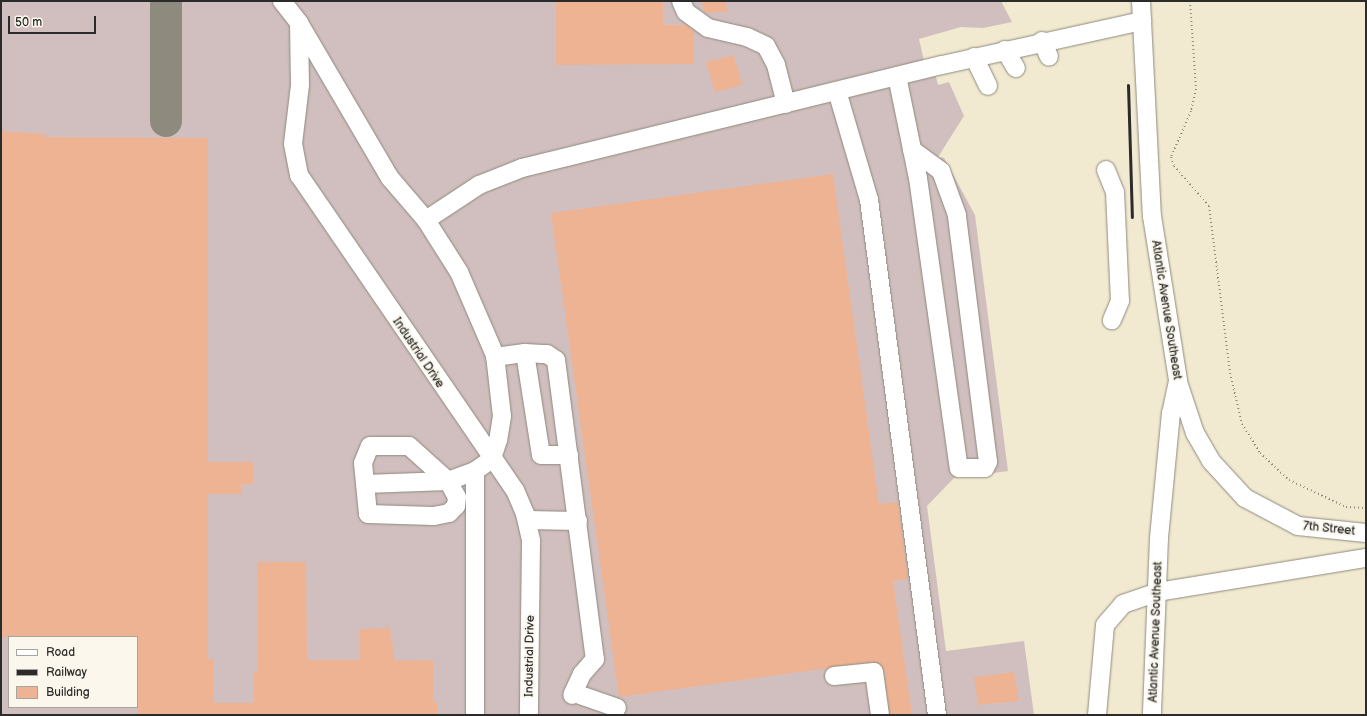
<!DOCTYPE html>
<style>
body{margin:0}
#map{position:relative;width:1367px;height:716px;overflow:hidden;background:#f1ead1;font-family:"Balsamiq Sans",sans-serif}
div>[style]{position:absolute}
[style*='--x']{left:calc(var(--x)*1px);top:calc(var(--y)*1px);width:calc(var(--w)*1px);rotate:calc(var(--a)*1deg)}
.industrial>*{inset:0;background:#d1bfbf}
.taxiway>*{height:32px;margin:-16px;padding:0 16px;transform-origin:16px;border-radius:16px;background:#8e8a7e}
.building>*{inset:0;background:#eeb393}
.path>*{height:2px;margin-top:-1px;transform-origin:0;background:repeating-linear-gradient(90deg,#8e8a7e 0 1px,transparent 0 4px)}
.roads{filter:drop-shadow(0 0 1px #8e8a7e) drop-shadow(0 0 1px #8e8a7e)}
.minor>*{height:18px;margin:-9px;padding:0 9px;transform-origin:9px;border-radius:9px;background:#fff}
.rail>*{height:3px;margin:-1.5px;padding:0 1.5px;transform-origin:1.5px;border-radius:1.5px;background:#2b2b2b}
span{translate:-50% -50%;white-space:nowrap;text-align:center;line-height:1.15;-webkit-text-stroke:4px #fbf7ec;paint-order:stroke}
.street-label{font-size:12px;color:#2b2b2b}
.frame{position:absolute;inset:0;border:2px solid #2b2b2b;pointer-events:none}
.legend{position:absolute;left:8px;top:636px;width:130px;height:72px;box-sizing:border-box;background:#fbf7ec;border:1px solid #a8a59f;margin:0;padding:5px 7px;list-style:none;font-size:12px;color:#2b2b2b}
.legend li{display:flex;align-items:center;gap:8px;height:20px}
.legend b{width:20px;border:1px solid #a8a59f}
.scale{position:absolute;left:8px;top:16px;width:88px;height:18px;box-sizing:border-box;border:2px solid #2b2b2b;border-top:0;padding-left:5px;font-size:12px;line-height:14px;white-space:nowrap;color:#2b2b2b;-webkit-text-stroke:3px #fbf7ec;paint-order:stroke}
</style>
<div id="map">
<div class="industrial">
<i style="clip-path:polygon(evenodd,1px 1px,1001px 1px,1012px 22px,983px 28px,961px 27px,919px 39px,926px 70px,934px 69px,938px 85px,949px 82px,964px 116px,938px 157px,944px 158px,975px 215px,1008px 471px,954px 478px,927px 506px,946px 651px,1024px 641px,1034px 715px,1px 715px,1px 1px,9px 637px,137px 637px,137px 707px,9px 707px,9px 637px)"></i>
</div>
<div class="taxiway">
<i style="--x:166;--y:121;--w:120;--a:-90"></i>
</div>
<div class="building">
<i style="clip-path:polygon(556px 1px,663px 1px,663px 25px,686px 25px,694px 31px,694px 64px,556px 65px)"></i>
<i style="clip-path:polygon(701px 1px,726px 1px,727px 12px,705px 13px)"></i>
<i style="clip-path:polygon(734px 55px,742px 85px,715px 92px,706px 62px)"></i>
<i style="clip-path:polygon(1px 131px,46px 134px,46px 137px,208px 138px,208px 462px,253px 462px,253px 484px,241px 484px,241px 494px,208px 494px,208px 659px,213px 659px,213px 703px,254px 703px,254px 672px,258px 672px,257px 562px,306px 562px,307px 660px,360px 660px,360px 629px,390px 628px,395px 661px,433px 660px,433px 702px,437px 702px,437px 715px,137px 715px,137px 637px,1px 637px)"></i>
<i style="clip-path:polygon(833px 174px,879px 504px,898px 502px,908px 579px,893px 581px,912px 715px,890px 715px,884px 670px,873px 662px,619px 697px,551px 213px)"></i>
<i style="clip-path:polygon(1014px 672px,1019px 701px,978px 705px,974px 677px)"></i>
</div>
<div class="path">
<i style="--x:1190;--y:1;--w:88;--a:86.1"></i>
<i style="--x:1196;--y:89;--w:23;--a:103"></i>
<i style="--x:1191;--y:111;--w:50;--a:113.5"></i>
<i style="--x:1171;--y:157;--w:9;--a:72"></i>
<i style="--x:1174;--y:166;--w:53;--a:48.8"></i>
<i style="--x:1209;--y:206;--w:168;--a:82.8"></i>
<i style="--x:1230;--y:373;--w:52;--a:76.8"></i>
<i style="--x:1242;--y:424;--w:34;--a:58"></i>
<i style="--x:1260;--y:453;--w:40;--a:43"></i>
<i style="--x:1289;--y:480;--w:63;--a:25.3"></i>
<i style="--x:1346;--y:507;--w:20;--a:3"></i>
</div>
<div class="roads">
<div class="minor">
<i style="--x:282;--y:1;--w:28;--a:52"></i>
<i style="--x:299;--y:23;--w:62;--a:89.1"></i>
<i style="--x:300;--y:85;--w:59;--a:96.8"></i>
<i style="--x:293;--y:144;--w:32;--a:79"></i>
<i style="--x:299;--y:175;--w:382;--a:55.6"></i>
<i style="--x:515;--y:490;--w:26;--a:67"></i>
<i style="--x:525;--y:514;--w:28;--a:77"></i>
<i style="--x:531;--y:541;--w:174;--a:90.7"></i>
<i style="--x:681;--y:1;--w:12;--a:66"></i>
<i style="--x:686;--y:12;--w:27;--a:36"></i>
<i style="--x:708;--y:28;--w:40;--a:13"></i>
<i style="--x:747;--y:37;--w:21;--a:25"></i>
<i style="--x:766;--y:46;--w:21;--a:62"></i>
<i style="--x:776;--y:65;--w:40;--a:75.6"></i>
<i style="--x:1141;--y:1;--w:215;--a:87.1"></i>
<i style="--x:1152;--y:216;--w:167;--a:81"></i>
<i style="--x:1178;--y:381;--w:33;--a:102"></i>
<i style="--x:1171;--y:413;--w:126;--a:95.5"></i>
<i style="--x:1159;--y:538;--w:177;--a:92.3"></i>
<i style="--x:299;--y:23;--w:180;--a:59.6"></i>
<i style="--x:390;--y:178;--w:55;--a:49.4"></i>
<i style="--x:426;--y:220;--w:62;--a:57.6"></i>
<i style="--x:459;--y:272;--w:90;--a:66.6"></i>
<i style="--x:495;--y:355;--w:61;--a:83.5"></i>
<i style="--x:502;--y:416;--w:24;--a:99"></i>
<i style="--x:498;--y:440;--w:20;--a:108"></i>
<i style="--x:492;--y:459;--w:21;--a:145"></i>
<i style="--x:475;--y:471;--w:244;--a:90"></i>
<i style="--x:1042;--y:41;--w:17;--a:66"></i>
<i style="--x:1005;--y:50;--w:21;--a:59"></i>
<i style="--x:974;--y:57;--w:32;--a:64"></i>
<i style="--x:897;--y:76;--w:104;--a:78.4"></i>
<i style="--x:918;--y:178;--w:293;--a:82"></i>
<i style="--x:959;--y:468;--w:26;--a:0"></i>
<i style="--x:985;--y:468;--w:7;--a:-63"></i>
<i style="--x:988;--y:462;--w:249;--a:-97.2"></i>
<i style="--x:957;--y:215;--w:47;--a:-110"></i>
<i style="--x:941;--y:171;--w:36;--a:-144"></i>
<i style="--x:837;--y:91;--w:114;--a:73.6"></i>
<i style="--x:869;--y:200;--w:519;--a:82.48"></i>
<i style="--x:1106;--y:170;--w:24;--a:68"></i>
<i style="--x:1115;--y:192;--w:109;--a:87.4"></i>
<i style="--x:1120;--y:301;--w:21;--a:113"></i>
<i style="--x:426;--y:220;--w:64;--a:-33.4"></i>
<i style="--x:479;--y:185;--w:46;--a:-21.6"></i>
<i style="--x:522;--y:168;--w:432;--a:-13.8"></i>
<i style="--x:942;--y:65;--w:205;--a:-12.4"></i>
<i style="--x:525;--y:353;--w:103;--a:81.1"></i>
<i style="--x:541;--y:455;--w:28;--a:0"></i>
<i style="--x:495;--y:357;--w:30;--a:-8"></i>
<i style="--x:525;--y:353;--w:22;--a:3"></i>
<i style="--x:547;--y:354;--w:11;--a:34"></i>
<i style="--x:556;--y:360;--w:302;--a:82.6"></i>
<i style="--x:595;--y:659;--w:20;--a:131"></i>
<i style="--x:582;--y:674;--w:23;--a:115"></i>
<i style="--x:1178;--y:382;--w:54;--a:71.6"></i>
<i style="--x:1195;--y:433;--w:32;--a:60"></i>
<i style="--x:1211;--y:461;--w:50;--a:47.4"></i>
<i style="--x:1245;--y:498;--w:60;--a:27.8"></i>
<i style="--x:1298;--y:526;--w:68;--a:5.9"></i>
<i style="--x:370;--y:446;--w:39;--a:0"></i>
<i style="--x:409;--y:446;--w:52;--a:41.9"></i>
<i style="--x:448;--y:481;--w:18;--a:61"></i>
<i style="--x:457;--y:497;--w:9;--a:96"></i>
<i style="--x:456;--y:506;--w:10;--a:135"></i>
<i style="--x:449;--y:513;--w:16;--a:169"></i>
<i style="--x:433;--y:516;--w:65;--a:-178.2"></i>
<i style="--x:368;--y:514;--w:51;--a:-95.6"></i>
<i style="--x:363;--y:463;--w:18;--a:-68"></i>
<i style="--x:365;--y:484;--w:83;--a:-2.1"></i>
<i style="--x:448;--y:481;--w:29;--a:-20"></i>
<i style="--x:527;--y:520;--w:51;--a:1.1"></i>
<i style="--x:834;--y:676;--w:40;--a:-5.7"></i>
<i style="--x:874;--y:672;--w:43;--a:82.1"></i>
<i style="--x:580;--y:695;--w:39;--a:19"></i>
<i style="--x:1097;--y:715;--w:90;--a:-84.9"></i>
<i style="--x:1105;--y:625;--w:28;--a:-49"></i>
<i style="--x:1123;--y:604;--w:37;--a:-19"></i>
<i style="--x:1158;--y:592;--w:211;--a:-9.3"></i>
</div>
</div>
<div class="rail">
<i style="--x:1128;--y:85;--w:132;--a:88.3"></i>
</div>
<div class="street-label">
<span style="left:1166px;top:310px;rotate:81deg">Atlantic Avenue Southeast</span>
<span style="left:418px;top:353px;rotate:56deg">Industrial Drive</span>
<span style="left:1329px;top:529px;rotate:6deg">7th Street</span>
<span style="left:1156px;top:632px;rotate:-88deg">Atlantic Avenue Southeast</span>
<span style="left:530px;top:656px;rotate:-89deg">Industrial Drive</span>
</div>
<div class="frame"></div>
<ul class="legend">
<li><b style="height:5px;background:#fff"></b>Road</li>
<li><b style="height:5px;background:#2b2b2b"></b>Railway</li>
<li><b style="height:11px;background:#eeb393"></b>Building</li>
</ul>
<div class="scale">50 m</div>
</div>
